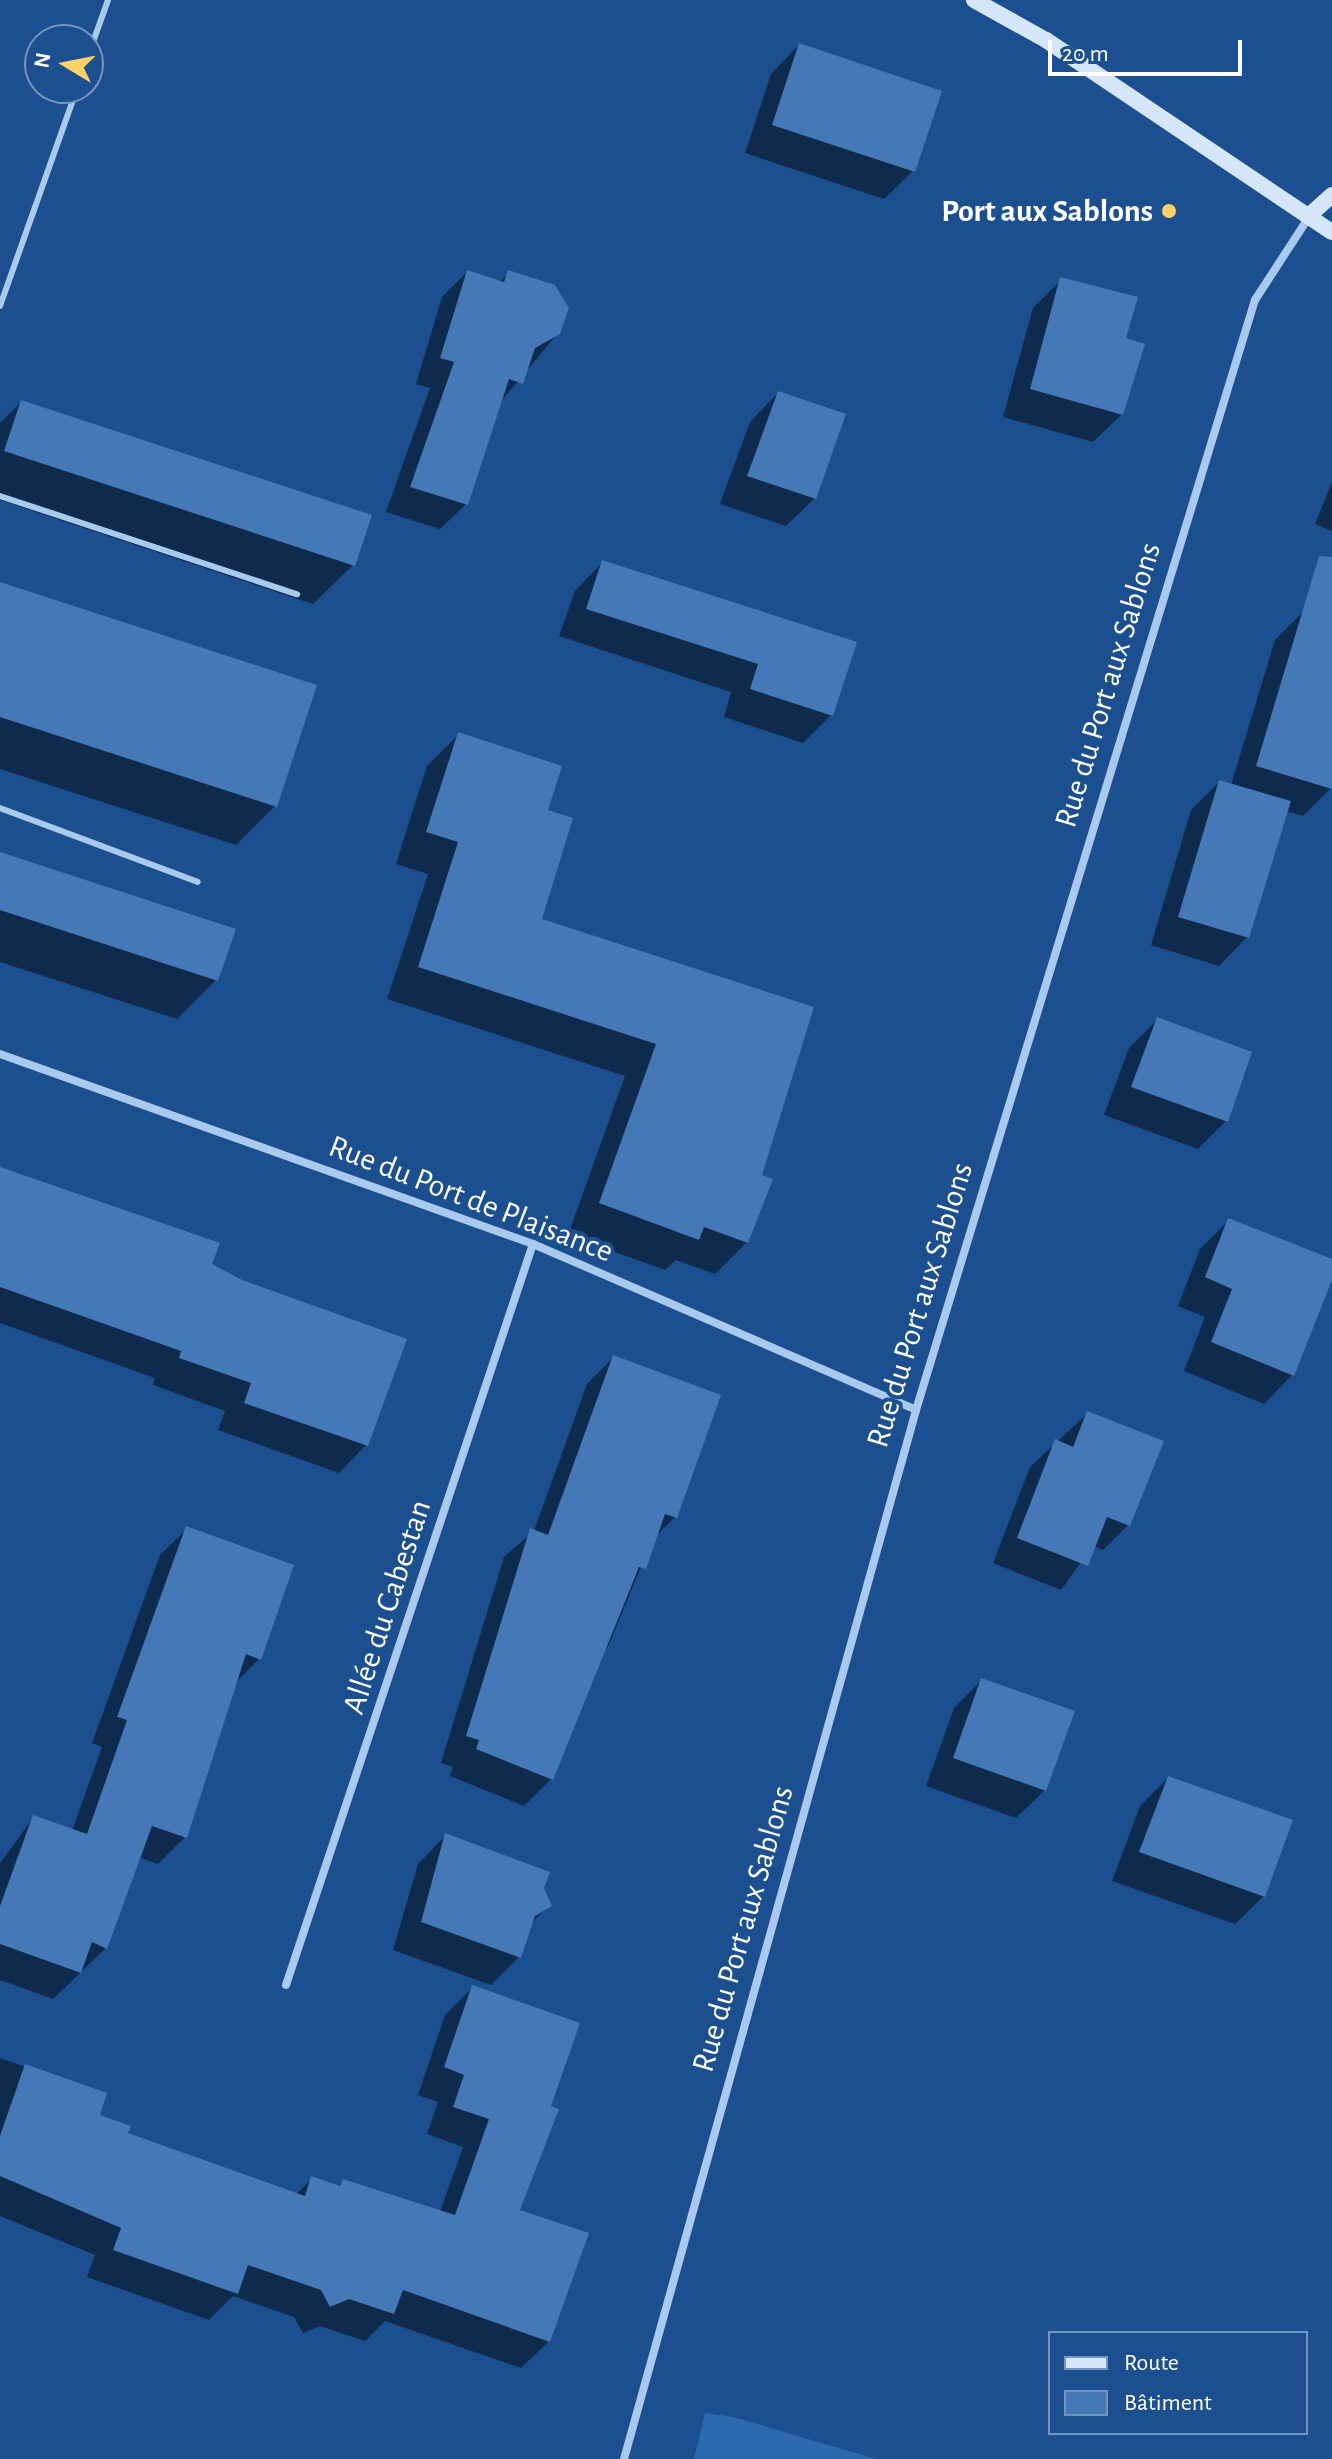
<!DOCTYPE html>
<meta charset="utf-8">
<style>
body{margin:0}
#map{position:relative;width:1332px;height:2459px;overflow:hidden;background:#1b4f8f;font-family:"Alegreya Sans",sans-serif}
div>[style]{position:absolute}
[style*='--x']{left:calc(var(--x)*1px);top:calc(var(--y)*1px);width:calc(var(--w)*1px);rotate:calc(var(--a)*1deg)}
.green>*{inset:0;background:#2e69ad}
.shadow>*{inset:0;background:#0007}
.building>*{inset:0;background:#4478b7}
.lane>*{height:6px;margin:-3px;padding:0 3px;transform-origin:3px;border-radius:3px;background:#a9c9ee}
.street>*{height:8px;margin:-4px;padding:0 4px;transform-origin:4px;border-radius:4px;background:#a9c9ee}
.secondary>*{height:16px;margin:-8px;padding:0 8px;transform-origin:8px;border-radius:8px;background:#d6e6fa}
.dots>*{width:22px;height:22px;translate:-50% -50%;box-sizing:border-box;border:4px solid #1b4f8f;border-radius:50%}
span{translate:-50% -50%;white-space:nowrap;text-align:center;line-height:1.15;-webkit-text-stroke:8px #1b4f8f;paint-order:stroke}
.poi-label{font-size:32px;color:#fff;font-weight:700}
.right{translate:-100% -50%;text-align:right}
.street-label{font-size:32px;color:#fff}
.legend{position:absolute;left:1048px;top:2331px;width:260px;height:104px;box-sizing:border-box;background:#1b4f8f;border:2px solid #7695bc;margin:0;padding:10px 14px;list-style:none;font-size:24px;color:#fff}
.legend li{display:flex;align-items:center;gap:16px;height:40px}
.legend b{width:40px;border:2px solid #7695bc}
.north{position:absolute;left:24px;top:24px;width:80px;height:80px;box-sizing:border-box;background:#1b4f8f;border:2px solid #7695bc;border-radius:50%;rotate:280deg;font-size:22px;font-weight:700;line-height:32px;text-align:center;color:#fff}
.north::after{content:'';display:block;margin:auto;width:28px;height:36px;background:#ffd166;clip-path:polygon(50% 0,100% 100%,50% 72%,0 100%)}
.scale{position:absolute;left:1048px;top:40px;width:194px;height:36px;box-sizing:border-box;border:4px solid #fff;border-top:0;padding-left:10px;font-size:24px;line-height:28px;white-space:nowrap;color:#fff;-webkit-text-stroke:6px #1b4f8f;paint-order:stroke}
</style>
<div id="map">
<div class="green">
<i style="clip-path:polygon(705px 2413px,733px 2417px,876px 2459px,694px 2459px)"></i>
</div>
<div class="shadow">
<i style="clip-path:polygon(799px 45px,913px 171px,884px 199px,745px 153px,771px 74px)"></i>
<i style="clip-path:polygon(467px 272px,499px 282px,509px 273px,558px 333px,498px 405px,466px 504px,440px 529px,386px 512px,430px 388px,416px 384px,442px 297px)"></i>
<i style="clip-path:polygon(1061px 280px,1124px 339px,1122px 414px,1093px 442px,1003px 417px,1033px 308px)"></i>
<i style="clip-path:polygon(778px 393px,815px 498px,786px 526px,720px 504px,750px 422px)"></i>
<i style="clip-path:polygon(21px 402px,353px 565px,313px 604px,0 500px,0 423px)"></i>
<i style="clip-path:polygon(1332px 482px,1332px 531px,1315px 524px)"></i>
<i style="clip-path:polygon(602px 563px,855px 643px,831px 715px,803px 743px,724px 717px,731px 692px,559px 636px,575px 591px)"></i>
<i style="clip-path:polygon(0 584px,275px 806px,236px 845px,0 769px)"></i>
<i style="clip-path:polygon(1303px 612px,1332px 620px,1331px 788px,1303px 816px,1286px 811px,1247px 937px,1219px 966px,1151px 945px,1191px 810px,1219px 782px,1231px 785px,1275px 640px)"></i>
<i style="clip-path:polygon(459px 734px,545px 812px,539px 920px,812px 1009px,759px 1176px,747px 1242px,715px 1274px,676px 1260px,665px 1270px,568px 1235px,625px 1076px,387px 999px,428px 874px,396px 864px,427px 766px)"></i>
<i style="clip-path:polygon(0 855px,216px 980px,177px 1019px,0 962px)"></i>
<i style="clip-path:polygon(1157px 1020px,1226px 1121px,1198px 1149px,1104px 1115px,1129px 1048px)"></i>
<i style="clip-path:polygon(0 1173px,241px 1282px,405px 1340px,366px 1445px,339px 1473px,218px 1430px,225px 1411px,153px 1385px,155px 1378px,0 1323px)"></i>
<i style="clip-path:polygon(1229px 1220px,1332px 1261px,1292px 1375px,1264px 1404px,1184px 1371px,1205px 1317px,1178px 1306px,1200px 1249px)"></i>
<i style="clip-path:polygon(614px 1357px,675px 1517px,652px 1540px,608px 1647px,594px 1661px,551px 1779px,524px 1806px,450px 1776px,453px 1767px,441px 1763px,504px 1557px,534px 1531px,587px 1384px)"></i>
<i style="clip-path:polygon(1088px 1413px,1128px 1525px,1103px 1550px,1093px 1546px,1061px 1590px,993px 1563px,1030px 1467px)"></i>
<i style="clip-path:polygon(187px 1529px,259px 1659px,232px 1686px,185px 1837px,158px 1864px,138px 1857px,106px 1948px,53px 1999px,0 1980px,0 1863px,33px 1818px,72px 1831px,102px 1747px,92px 1743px,160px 1555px)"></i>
<i style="clip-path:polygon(982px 1680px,1045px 1790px,1016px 1818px,926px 1786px,954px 1708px)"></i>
<i style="clip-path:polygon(1168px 1778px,1264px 1896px,1235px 1924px,1112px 1881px,1140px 1806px)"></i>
<i style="clip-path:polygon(446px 1835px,542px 1888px,549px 1905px,530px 1925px,519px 1957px,491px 1985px,393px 1950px,418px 1864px)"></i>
<i style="clip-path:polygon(472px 1988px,548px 2107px,518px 2211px,549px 2341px,521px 2368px,385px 2321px,365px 2341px,320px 2326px,303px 2333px,294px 2317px,233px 2296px,209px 2320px,87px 2277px,95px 2255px,0 2216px,0 2058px,104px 2095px,97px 2116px,126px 2134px,296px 2194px,312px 2179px,337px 2187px,343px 2181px,440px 2212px,463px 2147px,427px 2134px,438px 2102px,418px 2095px,445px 2015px)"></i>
</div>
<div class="building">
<i style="clip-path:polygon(799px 43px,942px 91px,915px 172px,772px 125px)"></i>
<i style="clip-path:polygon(467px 270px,504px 282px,508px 270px,555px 285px,569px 308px,560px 334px,535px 348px,523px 384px,509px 379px,468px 505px,410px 487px,454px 362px,440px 358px)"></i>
<i style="clip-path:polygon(1060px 277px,1138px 297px,1126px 338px,1145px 344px,1123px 415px,1030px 389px)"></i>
<i style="clip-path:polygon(778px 391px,846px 414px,816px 499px,747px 476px)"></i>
<i style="clip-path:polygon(21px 400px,372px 515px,355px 566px,4px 451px)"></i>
<i style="clip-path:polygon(1319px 556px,1332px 557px,1332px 789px,1256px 766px)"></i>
<i style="clip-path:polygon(602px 560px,857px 642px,833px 716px,750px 689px,758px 664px,586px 609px)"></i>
<i style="clip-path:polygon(0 582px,317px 685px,277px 807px,0 717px)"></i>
<i style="clip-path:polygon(458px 732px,562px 766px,548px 810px,573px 818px,542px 919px,814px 1007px,762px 1175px,773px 1179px,748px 1243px,704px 1227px,699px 1240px,599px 1203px,656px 1044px,418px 967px,458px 842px,426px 832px)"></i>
<i style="clip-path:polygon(1219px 780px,1291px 801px,1249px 938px,1178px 917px)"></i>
<i style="clip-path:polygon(0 852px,236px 929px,218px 981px,0 910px)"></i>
<i style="clip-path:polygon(1157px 1017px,1252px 1052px,1228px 1122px,1131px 1087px)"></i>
<i style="clip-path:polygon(0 1167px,220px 1243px,212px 1264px,242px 1280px,407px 1339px,368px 1446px,244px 1403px,251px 1383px,179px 1358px,181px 1351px,0 1287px)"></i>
<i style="clip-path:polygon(1228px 1218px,1332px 1259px,1332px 1280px,1294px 1376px,1211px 1342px,1232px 1289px,1205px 1277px)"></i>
<i style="clip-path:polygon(613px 1355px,721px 1395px,677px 1518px,665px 1514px,646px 1569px,639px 1567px,553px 1780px,476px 1749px,479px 1740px,466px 1736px,530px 1528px,548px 1535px)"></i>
<i style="clip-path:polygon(1087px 1411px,1164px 1441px,1130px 1526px,1107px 1517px,1088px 1566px,1017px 1538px,1055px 1439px,1073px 1447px)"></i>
<i style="clip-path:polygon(186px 1526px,294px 1565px,261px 1660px,246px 1654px,187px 1838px,152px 1826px,107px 1949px,92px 1942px,81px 1973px,0 1944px,0 1906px,33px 1815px,87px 1834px,127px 1720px,117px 1717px)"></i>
<i style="clip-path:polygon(981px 1678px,1075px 1711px,1046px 1791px,953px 1758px)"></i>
<i style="clip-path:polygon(1168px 1776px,1293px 1820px,1265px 1897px,1139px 1852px)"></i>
<i style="clip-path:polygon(445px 1833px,550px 1872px,544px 1888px,552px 1906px,535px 1916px,521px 1958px,421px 1922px)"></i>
<i style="clip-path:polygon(472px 1985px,580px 2023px,551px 2106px,559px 2109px,520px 2210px,589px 2233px,550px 2342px,403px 2290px,394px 2314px,349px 2299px,330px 2307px,321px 2290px,248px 2265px,238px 2294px,113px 2250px,121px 2228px,0 2176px,0 2136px,25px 2064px,107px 2093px,100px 2115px,131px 2126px,128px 2133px,305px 2196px,311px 2176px,340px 2186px,343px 2179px,455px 2215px,489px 2119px,453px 2107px,464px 2075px,444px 2067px)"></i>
</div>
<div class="lane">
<i style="--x:88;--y:56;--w:59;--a:-70.3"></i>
<i style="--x:0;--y:306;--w:231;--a:-70.5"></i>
<i style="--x:0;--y:496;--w:313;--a:18.3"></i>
<i style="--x:0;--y:808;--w:211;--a:20.5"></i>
</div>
<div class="street">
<i style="--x:0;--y:1054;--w:566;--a:19.62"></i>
<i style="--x:533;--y:1244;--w:417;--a:23.4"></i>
<i style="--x:286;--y:1985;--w:781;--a:-71.57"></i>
<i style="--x:624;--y:2459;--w:1089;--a:-74.44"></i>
<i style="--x:916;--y:1410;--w:1161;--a:-73.02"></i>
<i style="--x:1255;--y:300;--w:99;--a:-57"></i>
</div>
<div class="secondary">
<i style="--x:974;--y:0;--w:82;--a:29.1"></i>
<i style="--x:1046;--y:40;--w:344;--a:33.9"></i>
<i style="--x:1312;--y:213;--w:27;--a:-42"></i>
</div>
<div class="dots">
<i style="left:1169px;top:211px;background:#ffd166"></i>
</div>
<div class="poi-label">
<span class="right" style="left:1153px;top:211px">Port aux Sablons</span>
</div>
<div class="street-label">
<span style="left:1108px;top:685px;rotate:-73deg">Rue du Port aux Sablons</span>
<span style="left:471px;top:1199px;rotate:21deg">Rue du Port de Plaisance</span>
<span style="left:920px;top:1305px;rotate:-73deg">Rue du Port aux Sablons</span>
<span style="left:387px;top:1607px;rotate:-72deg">Allée du Cabestan</span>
<span style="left:743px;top:1929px;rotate:-74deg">Rue du Port aux Sablons</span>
</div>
<ul class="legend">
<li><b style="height:10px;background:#d6e6fa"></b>Route</li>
<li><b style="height:22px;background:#4478b7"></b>Bâtiment</li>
</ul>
<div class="north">N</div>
<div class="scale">20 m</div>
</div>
